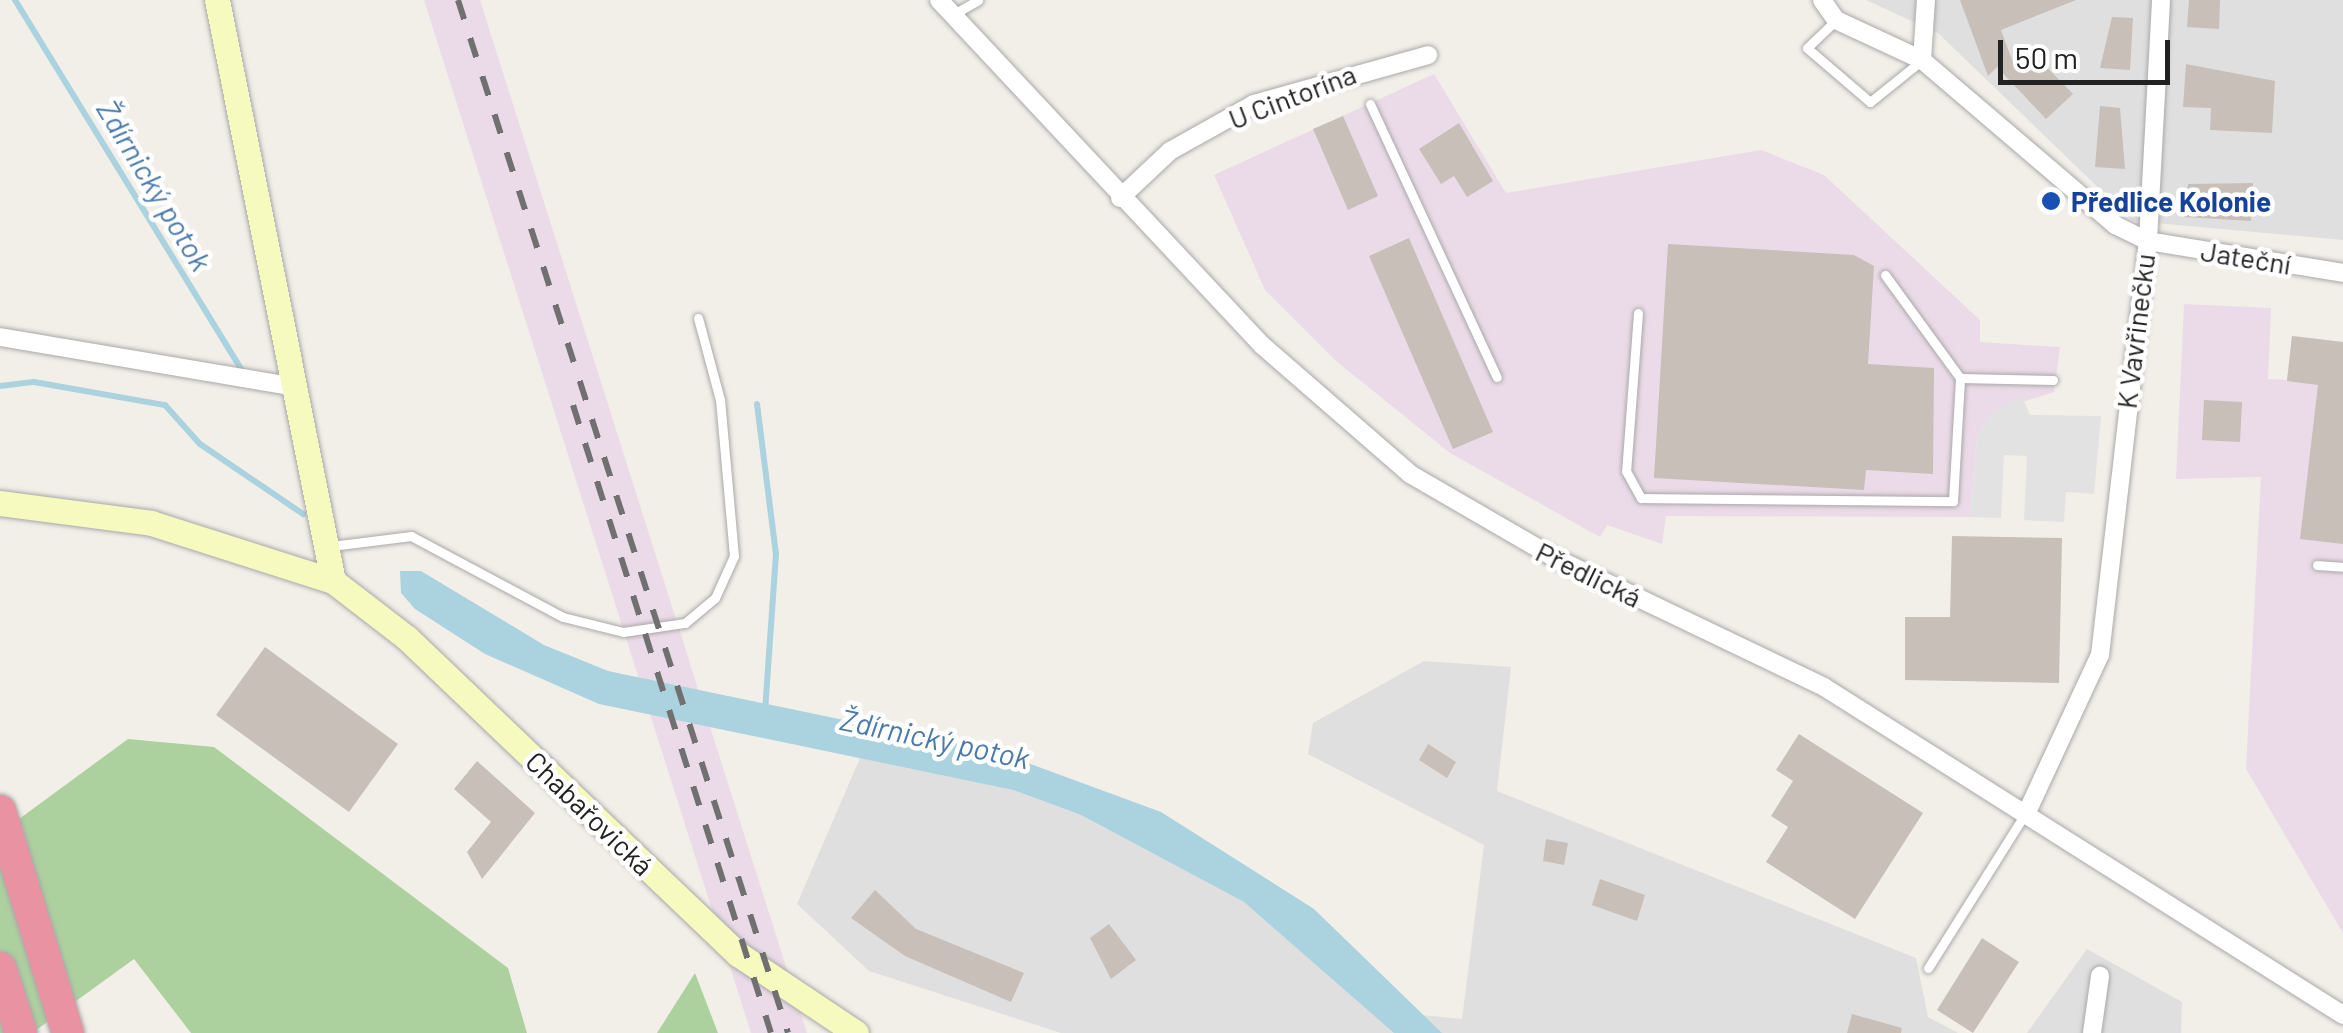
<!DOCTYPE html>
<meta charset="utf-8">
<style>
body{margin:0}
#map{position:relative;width:2343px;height:1033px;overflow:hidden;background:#f2efe9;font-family:Barlow,sans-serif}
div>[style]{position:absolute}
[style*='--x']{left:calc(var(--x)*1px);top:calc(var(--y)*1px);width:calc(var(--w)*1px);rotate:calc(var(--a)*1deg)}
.residential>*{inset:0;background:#e0dfdf}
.industrial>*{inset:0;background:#ebdbe8}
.forest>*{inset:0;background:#add19e}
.parking>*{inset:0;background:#e2e2e2}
.water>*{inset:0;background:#aad3df}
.stream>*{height:6px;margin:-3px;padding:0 3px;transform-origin:3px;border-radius:3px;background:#aad3df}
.building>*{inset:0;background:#c7bfb8}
.roads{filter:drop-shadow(0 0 2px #a9a9a9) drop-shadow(0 0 2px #a9a9a9)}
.lane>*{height:9px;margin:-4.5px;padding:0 4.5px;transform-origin:4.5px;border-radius:4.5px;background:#fff}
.street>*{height:18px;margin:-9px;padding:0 9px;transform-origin:9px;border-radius:9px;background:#fff}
.secondary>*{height:25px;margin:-12.5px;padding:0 12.5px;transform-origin:12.5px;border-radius:12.5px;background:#f7fabf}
.highway>*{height:32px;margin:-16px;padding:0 16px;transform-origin:16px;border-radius:16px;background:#e892a2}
.rail>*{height:6px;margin-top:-3px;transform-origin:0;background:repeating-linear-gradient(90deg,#707070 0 20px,transparent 0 40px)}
.dots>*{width:28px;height:28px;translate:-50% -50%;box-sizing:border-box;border:5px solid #fff;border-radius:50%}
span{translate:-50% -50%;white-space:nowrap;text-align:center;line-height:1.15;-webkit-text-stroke:9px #fff;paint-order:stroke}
.street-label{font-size:28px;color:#222}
.transit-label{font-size:28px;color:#164399;font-weight:700}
.left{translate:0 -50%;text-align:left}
.water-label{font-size:30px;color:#4a7aab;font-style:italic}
.scale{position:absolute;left:1998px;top:40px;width:172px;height:45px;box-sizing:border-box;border:5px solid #222;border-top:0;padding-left:12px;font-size:30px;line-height:35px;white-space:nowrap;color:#222;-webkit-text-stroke:8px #fff;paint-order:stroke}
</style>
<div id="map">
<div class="residential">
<i style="clip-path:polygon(1866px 0,2343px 0,2343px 240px,2133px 221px,1938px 33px)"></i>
<i style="clip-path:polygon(1424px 661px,1511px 667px,1497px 791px,1916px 958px,1928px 1017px,1958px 1033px,1061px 1033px,869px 971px,797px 904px,860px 758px,1013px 790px,1081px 815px,1244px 902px,1371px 1010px,1462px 1019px,1484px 845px,1308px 754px,1313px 723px)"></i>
<i style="clip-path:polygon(2087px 949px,2182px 1002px,2181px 1033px,2027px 1033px)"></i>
</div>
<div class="industrial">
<i style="clip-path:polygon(424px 0,480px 0,807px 1033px,751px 1033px)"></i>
<i style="clip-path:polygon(1434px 74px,1506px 193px,1761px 150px,1824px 175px,1980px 320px,1980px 342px,2060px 347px,2054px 392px,1994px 411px,1977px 436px,1970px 517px,1666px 516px,1662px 544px,1607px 525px,1600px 537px,1450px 453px,1336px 361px,1265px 290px,1214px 175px)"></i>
<i style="clip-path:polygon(2184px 304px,2271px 308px,2268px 379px,2287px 380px,2292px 336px,2343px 342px,2343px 933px,2246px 769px,2261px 477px,2176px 479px)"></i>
</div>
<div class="forest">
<i style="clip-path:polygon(128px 739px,214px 747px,508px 968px,527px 1033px,191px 1033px,134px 959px,32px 1033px,0 1033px,0 833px)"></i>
<i style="clip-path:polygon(695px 973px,718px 1033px,657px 1033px)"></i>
</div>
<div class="parking">
<i style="clip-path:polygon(2022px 396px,2030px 415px,2101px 416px,2094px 494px,2066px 492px,2064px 522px,2024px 520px,2027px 456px,2004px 455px,2001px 518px,1970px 517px,1977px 436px,1994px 411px)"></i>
</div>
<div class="water">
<i style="clip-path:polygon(400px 571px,421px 571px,544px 645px,608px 671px,998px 752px,1161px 812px,1314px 909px,1442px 1033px,1394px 1033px,1244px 902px,1081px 815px,1013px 790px,599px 704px,485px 654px,415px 609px,401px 593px)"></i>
</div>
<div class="stream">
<i style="--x:15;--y:0;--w:439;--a:58.5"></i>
<i style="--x:0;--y:386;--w:34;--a:-7"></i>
<i style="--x:34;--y:382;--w:133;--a:10"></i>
<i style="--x:165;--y:405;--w:52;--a:48.1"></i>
<i style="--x:200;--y:444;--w:125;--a:34.2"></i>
<i style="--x:757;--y:404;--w:151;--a:82.8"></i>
<i style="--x:776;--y:554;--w:157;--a:94"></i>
</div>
<div class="building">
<i style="clip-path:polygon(1960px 0,2076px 0,2001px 30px,2016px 71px,2034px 54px,2073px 94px,2046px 119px,1997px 67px,1988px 76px)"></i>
<i style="clip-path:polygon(2189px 0,2220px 0,2219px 29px,2187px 27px)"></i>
<i style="clip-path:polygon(2112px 17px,2133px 18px,2130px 70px,2100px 68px)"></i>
<i style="clip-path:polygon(2186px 64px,2275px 81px,2272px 133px,2210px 130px,2211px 108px,2183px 107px)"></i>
<i style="clip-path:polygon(2100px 106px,2120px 108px,2125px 169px,2095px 167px)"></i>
<i style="clip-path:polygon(1343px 116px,1378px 196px,1348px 210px,1313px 129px)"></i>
<i style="clip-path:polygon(1459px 123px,1493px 181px,1467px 197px,1454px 176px,1441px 184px,1419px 149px)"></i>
<i style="clip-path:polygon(2253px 183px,2251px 221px,2184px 217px,2188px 184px)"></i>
<i style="clip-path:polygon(1409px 238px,1493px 432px,1453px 449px,1369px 256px)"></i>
<i style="clip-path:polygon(1668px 244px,1854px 255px,1874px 266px,1868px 364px,1934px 368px,1933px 474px,1866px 470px,1864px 490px,1654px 478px)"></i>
<i style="clip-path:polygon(2292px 336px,2343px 342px,2343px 544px,2300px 539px,2318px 385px,2287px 381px)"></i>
<i style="clip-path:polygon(2204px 400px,2242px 402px,2240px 442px,2202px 440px)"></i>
<i style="clip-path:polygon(1952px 536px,2062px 538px,2059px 683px,1905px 680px,1905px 617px,1950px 617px)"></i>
<i style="clip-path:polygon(265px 647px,398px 744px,349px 812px,216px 715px)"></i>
<i style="clip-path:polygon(1799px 734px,1923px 813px,1855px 919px,1766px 862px,1788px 827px,1771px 816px,1793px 781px,1776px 770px)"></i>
<i style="clip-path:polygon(1428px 744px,1456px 762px,1447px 778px,1419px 760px)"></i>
<i style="clip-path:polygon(477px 761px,535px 813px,482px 879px,467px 852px,491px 822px,454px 789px)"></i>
<i style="clip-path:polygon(1546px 839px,1568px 843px,1564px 865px,1543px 861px)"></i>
<i style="clip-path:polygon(1600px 879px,1645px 895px,1637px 921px,1592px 905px)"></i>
<i style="clip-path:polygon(875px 890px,916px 929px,1024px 973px,1011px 1002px,905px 956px,851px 918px)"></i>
<i style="clip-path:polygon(1109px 924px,1136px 960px,1111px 979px,1090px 938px)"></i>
<i style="clip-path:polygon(1982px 938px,2019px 962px,1973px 1033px,1937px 1010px)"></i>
<i style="clip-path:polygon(1852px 1014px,1902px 1028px,1901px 1033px,1847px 1033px)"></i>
</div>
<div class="roads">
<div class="lane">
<i style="--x:954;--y:14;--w:28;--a:-30"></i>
<i style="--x:1836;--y:20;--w:40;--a:136"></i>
<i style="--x:1807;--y:48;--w:83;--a:40.6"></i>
<i style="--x:1870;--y:102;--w:67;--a:-38.9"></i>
<i style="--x:1370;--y:104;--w:301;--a:65.1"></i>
<i style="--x:1885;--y:275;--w:127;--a:53.9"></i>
<i style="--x:1960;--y:378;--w:93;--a:1.2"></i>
<i style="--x:1638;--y:313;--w:158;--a:94.3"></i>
<i style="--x:1626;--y:471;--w:31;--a:61"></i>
<i style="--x:1641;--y:498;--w:312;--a:0.6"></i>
<i style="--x:1953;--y:501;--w:123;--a:-86.7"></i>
<i style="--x:331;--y:546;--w:81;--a:-7.1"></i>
<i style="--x:411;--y:536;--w:172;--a:28.1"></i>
<i style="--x:563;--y:617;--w:62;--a:14"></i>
<i style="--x:623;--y:632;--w:63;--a:-8.3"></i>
<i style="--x:685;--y:623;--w:39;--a:-40"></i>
<i style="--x:715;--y:598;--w:46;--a:-65.7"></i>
<i style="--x:734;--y:556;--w:157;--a:-95.1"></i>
<i style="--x:720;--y:400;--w:85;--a:-105"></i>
<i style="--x:2317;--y:565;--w:26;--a:4"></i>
<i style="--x:1928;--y:968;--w:182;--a:-57.8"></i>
</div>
<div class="street">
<i style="--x:939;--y:0;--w:474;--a:46.9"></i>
<i style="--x:1263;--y:346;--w:195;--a:41"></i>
<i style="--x:1410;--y:474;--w:168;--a:30.1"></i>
<i style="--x:1555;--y:558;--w:298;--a:25.6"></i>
<i style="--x:1824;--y:687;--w:614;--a:32.29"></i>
<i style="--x:1822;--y:0;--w:24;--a:55"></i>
<i style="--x:1836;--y:20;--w:95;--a:24.9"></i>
<i style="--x:1922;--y:60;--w:254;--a:40.5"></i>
<i style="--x:2115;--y:225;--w:37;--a:26"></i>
<i style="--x:2148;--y:241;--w:198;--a:9.3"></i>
<i style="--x:1922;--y:60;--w:60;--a:-86.2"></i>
<i style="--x:1120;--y:198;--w:69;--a:-43.2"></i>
<i style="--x:1170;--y:151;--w:96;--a:-29.2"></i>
<i style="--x:1254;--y:104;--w:181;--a:-15.7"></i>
<i style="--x:0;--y:337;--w:301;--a:9.6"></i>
<i style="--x:2027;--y:812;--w:173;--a:-65.1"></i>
<i style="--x:2100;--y:655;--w:417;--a:-83.4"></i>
<i style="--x:2148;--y:241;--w:241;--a:-86.9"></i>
<i style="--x:2092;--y:1033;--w:58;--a:-82"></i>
</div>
<div class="secondary">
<i style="--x:217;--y:0;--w:592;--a:78.71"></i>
<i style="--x:0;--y:503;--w:152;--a:7.5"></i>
<i style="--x:151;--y:523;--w:191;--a:17.7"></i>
<i style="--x:333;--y:581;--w:93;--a:37.6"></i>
<i style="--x:407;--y:638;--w:458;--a:43.7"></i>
<i style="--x:738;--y:954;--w:142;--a:33.8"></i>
</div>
<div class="highway">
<i style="--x:0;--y:811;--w:232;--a:73"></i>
<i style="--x:0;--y:968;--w:68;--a:72.1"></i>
</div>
</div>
<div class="rail">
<i style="--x:458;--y:0;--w:1084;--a:72.28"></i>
<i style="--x:573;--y:405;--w:658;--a:72.5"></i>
</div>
<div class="dots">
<i style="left:2051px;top:201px;background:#1a4fb4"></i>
</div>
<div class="street-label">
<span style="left:1292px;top:96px;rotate:-21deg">U Cintorína</span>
<span style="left:2246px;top:257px;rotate:9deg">Jateční</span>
<span style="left:2135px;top:331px;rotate:-83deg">K Vavřinečku</span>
<span style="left:1589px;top:574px;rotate:26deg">Předlická</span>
<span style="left:590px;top:813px;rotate:44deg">Chabařovická</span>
</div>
<div class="transit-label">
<span class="left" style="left:2071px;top:201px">Předlice Kolonie</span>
</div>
<div class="water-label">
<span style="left:155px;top:185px;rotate:59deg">Ždírnický potok</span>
<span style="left:935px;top:738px;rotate:12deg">Ždírnický potok</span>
</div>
<div class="scale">50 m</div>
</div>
